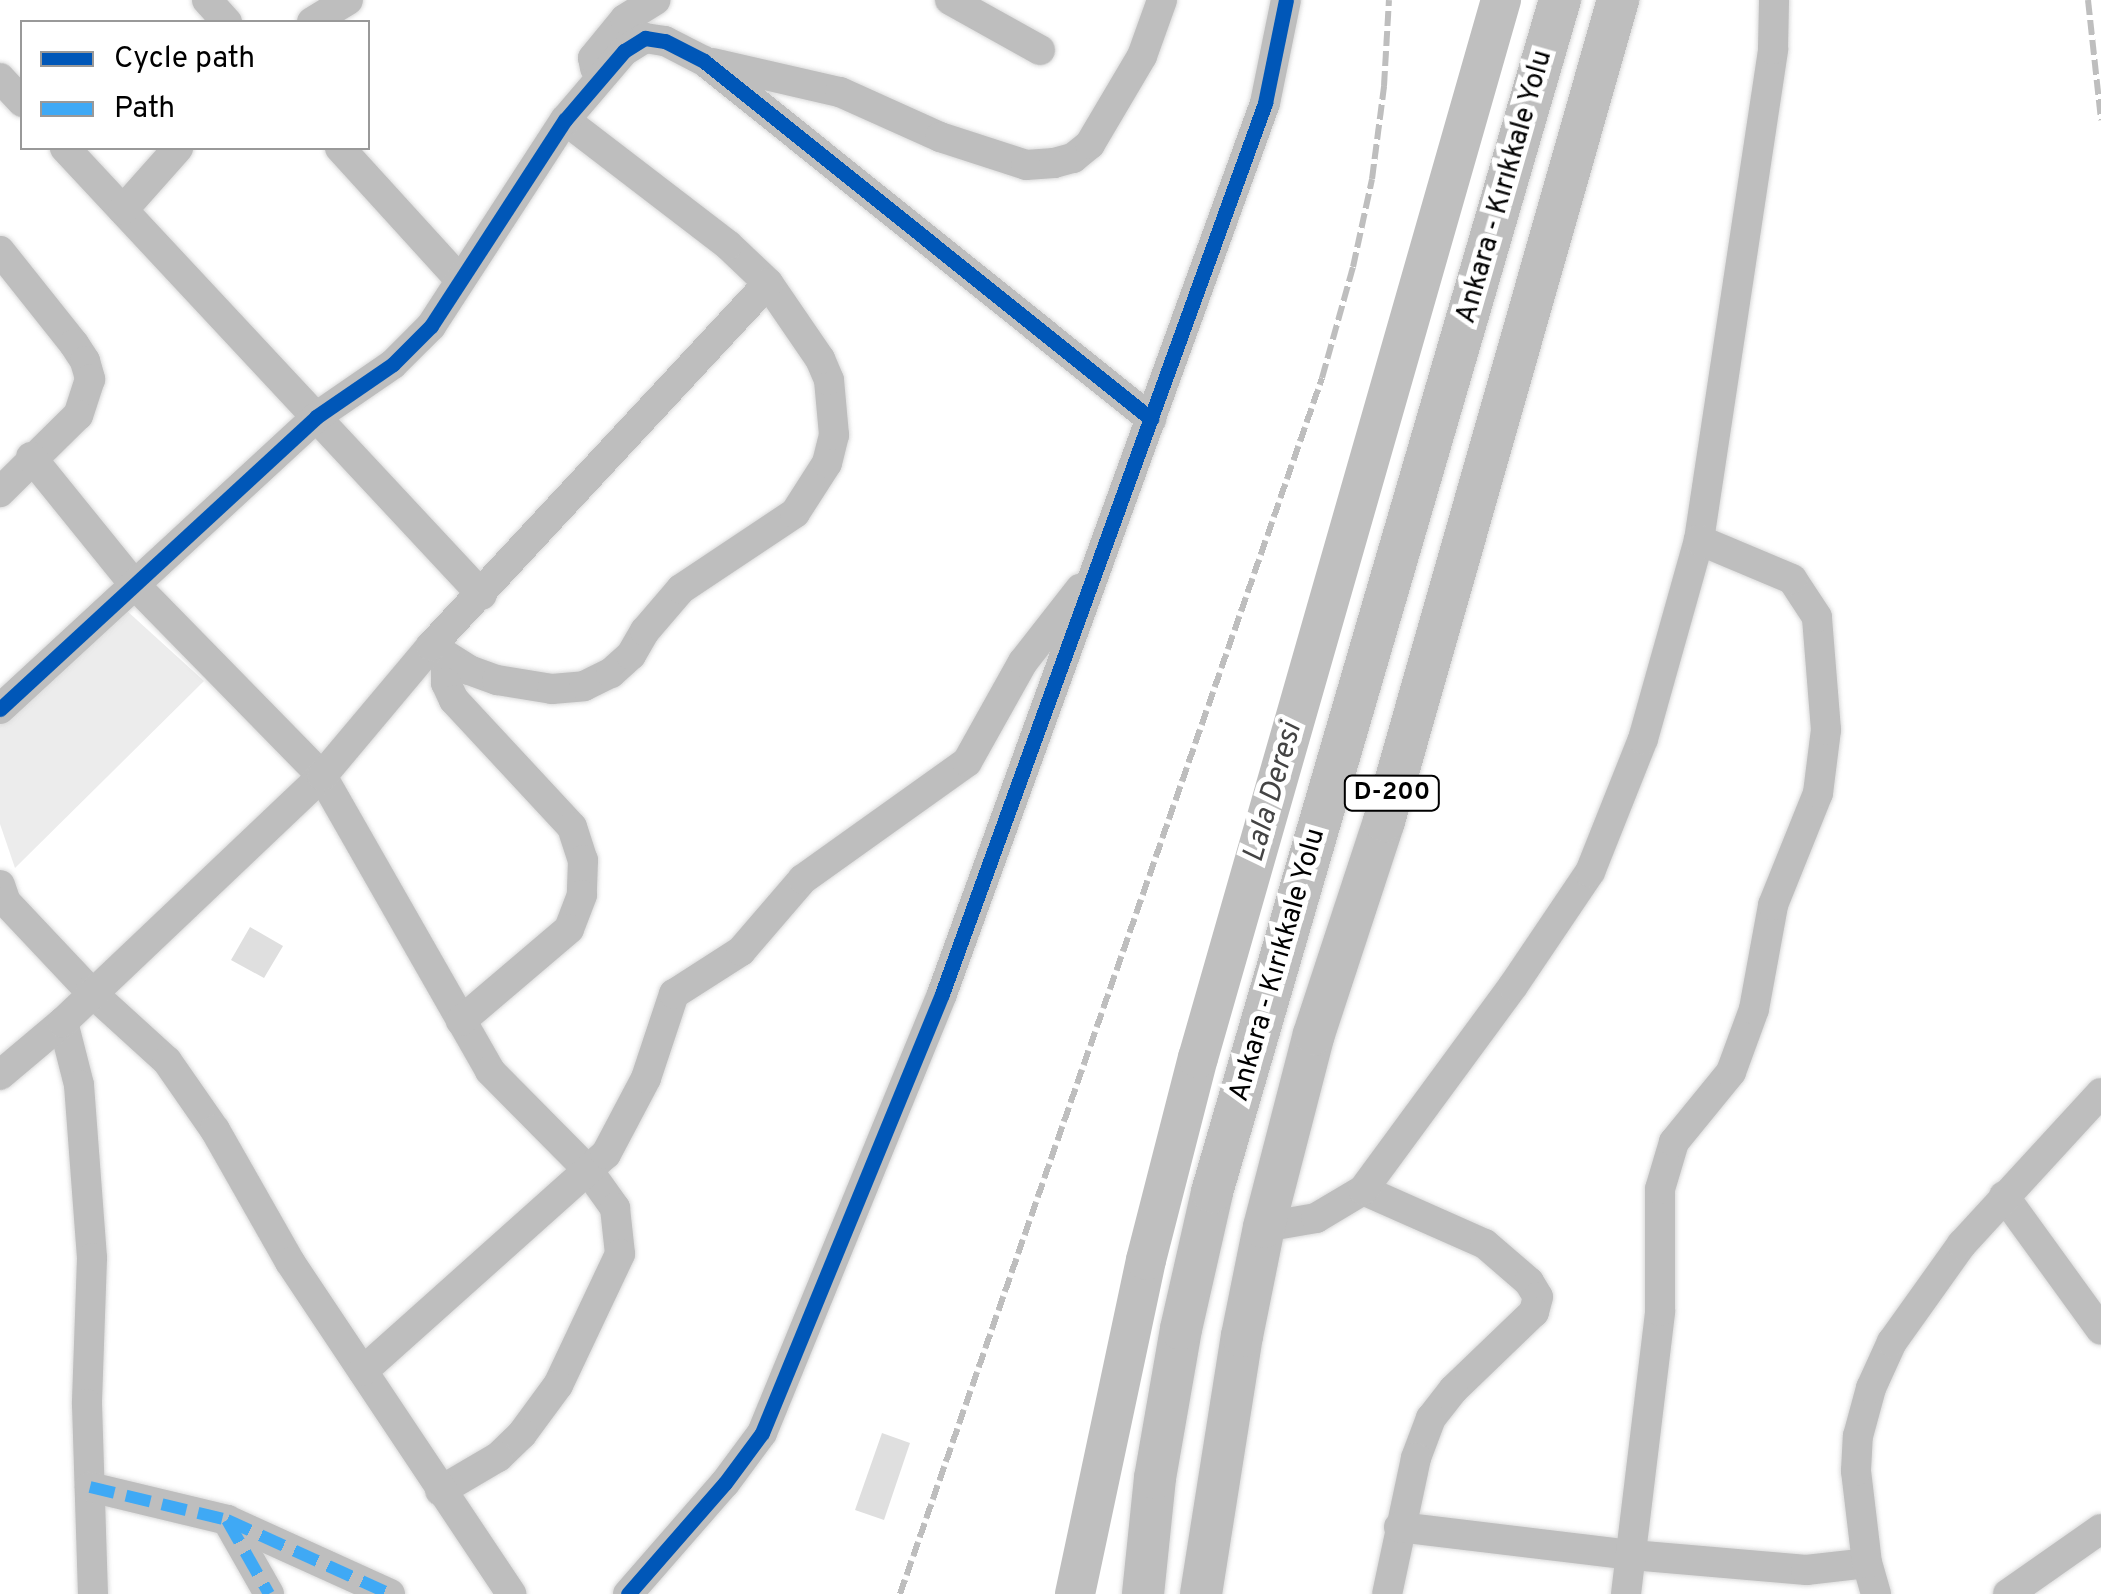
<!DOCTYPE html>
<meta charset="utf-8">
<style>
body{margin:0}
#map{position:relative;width:2101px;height:1594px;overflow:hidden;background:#fff;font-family:Overpass,sans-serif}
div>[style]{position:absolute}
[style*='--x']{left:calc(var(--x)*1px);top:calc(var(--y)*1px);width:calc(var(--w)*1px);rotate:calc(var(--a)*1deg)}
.green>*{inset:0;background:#ececec}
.river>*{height:40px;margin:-20px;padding:0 20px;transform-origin:20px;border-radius:20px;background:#bfbfbf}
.building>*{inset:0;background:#dfdfdf}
.roads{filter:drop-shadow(0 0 2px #dbdbdb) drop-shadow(0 0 2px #dbdbdb)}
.minor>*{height:30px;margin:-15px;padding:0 15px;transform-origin:15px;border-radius:15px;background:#bebebe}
.highway>*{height:42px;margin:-21px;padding:0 21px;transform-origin:21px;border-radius:21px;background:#bebebe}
.rail>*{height:6px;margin-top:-3px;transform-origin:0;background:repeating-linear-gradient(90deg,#bebebe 0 15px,transparent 0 20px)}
.quiet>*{height:12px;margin-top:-6px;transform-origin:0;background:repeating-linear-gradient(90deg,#3fa9f5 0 25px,transparent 0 37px)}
.cycleway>*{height:15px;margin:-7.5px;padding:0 7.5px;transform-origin:7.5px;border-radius:7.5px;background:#0057b8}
span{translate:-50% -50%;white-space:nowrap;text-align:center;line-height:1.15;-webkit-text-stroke:10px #fff;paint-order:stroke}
.shield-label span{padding:2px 8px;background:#fff;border:2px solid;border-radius:8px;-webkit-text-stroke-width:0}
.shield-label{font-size:25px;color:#000;font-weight:700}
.street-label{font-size:28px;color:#000}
.water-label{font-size:30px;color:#444;font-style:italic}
.legend{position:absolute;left:20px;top:20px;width:350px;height:130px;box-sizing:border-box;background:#fff;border:2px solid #999;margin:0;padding:12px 18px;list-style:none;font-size:30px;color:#000}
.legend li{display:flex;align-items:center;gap:20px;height:50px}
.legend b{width:50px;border:2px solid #999}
</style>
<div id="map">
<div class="green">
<i style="clip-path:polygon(126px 610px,204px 681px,15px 868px,0 824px,0 725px)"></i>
</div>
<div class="river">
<i style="--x:1075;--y:1594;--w:341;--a:-78"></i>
<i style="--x:1146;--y:1260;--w:209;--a:-75.6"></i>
<i style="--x:1198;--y:1058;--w:1101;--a:-74.02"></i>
</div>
<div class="building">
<i style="clip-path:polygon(250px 927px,283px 946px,264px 978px,231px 960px)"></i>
<i style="clip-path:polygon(882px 1433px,910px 1443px,884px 1520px,855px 1510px)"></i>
</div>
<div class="roads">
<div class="minor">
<i style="--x:207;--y:0;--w:30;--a:48"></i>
<i style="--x:950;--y:0;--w:103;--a:29.1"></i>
<i style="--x:312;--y:22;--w:42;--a:-31.4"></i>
<i style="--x:713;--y:63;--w:130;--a:12.9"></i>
<i style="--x:840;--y:92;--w:110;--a:24.2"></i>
<i style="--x:940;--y:137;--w:90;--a:18"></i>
<i style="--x:1026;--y:165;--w:28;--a:-4"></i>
<i style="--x:1054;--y:163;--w:20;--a:-15"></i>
<i style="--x:1073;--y:158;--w:22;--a:-39"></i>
<i style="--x:1090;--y:144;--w:102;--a:-59.4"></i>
<i style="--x:1142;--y:56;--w:59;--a:-70.3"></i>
<i style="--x:595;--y:68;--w:10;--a:-101"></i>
<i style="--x:593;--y:58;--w:50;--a:-50.6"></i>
<i style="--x:625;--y:19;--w:36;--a:-32"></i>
<i style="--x:0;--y:78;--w:33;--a:47"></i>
<i style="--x:65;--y:148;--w:611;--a:46.99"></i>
<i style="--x:340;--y:148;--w:178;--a:47.7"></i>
<i style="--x:123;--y:210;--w:83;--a:-48.4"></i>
<i style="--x:0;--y:251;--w:119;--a:51.5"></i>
<i style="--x:74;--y:344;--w:20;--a:57"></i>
<i style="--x:85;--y:361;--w:19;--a:74"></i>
<i style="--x:90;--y:379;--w:38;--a:108"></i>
<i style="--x:78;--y:415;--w:110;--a:135.4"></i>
<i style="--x:31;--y:457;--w:164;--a:51"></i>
<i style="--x:134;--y:584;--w:269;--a:45.6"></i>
<i style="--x:322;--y:776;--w:339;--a:60.3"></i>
<i style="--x:490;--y:1071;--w:139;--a:45.3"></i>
<i style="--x:588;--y:1170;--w:47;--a:54.6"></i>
<i style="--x:615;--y:1208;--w:46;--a:83.8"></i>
<i style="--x:620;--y:1254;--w:145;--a:115.3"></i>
<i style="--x:558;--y:1385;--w:61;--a:126.3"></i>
<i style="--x:522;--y:1434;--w:33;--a:136"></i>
<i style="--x:498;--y:1457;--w:67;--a:149.6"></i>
<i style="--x:431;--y:646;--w:45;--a:32.3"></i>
<i style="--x:469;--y:670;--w:30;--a:20"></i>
<i style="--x:497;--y:680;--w:56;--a:9.3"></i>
<i style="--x:552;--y:689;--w:32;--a:-5"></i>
<i style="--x:584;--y:686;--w:30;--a:-26"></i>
<i style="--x:611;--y:673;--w:27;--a:-42"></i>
<i style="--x:631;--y:655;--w:28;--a:-60"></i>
<i style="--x:645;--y:631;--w:55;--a:-49.4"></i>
<i style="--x:681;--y:589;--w:137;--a:-33.7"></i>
<i style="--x:795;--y:513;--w:59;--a:-57.4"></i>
<i style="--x:827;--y:463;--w:29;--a:-76"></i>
<i style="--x:834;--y:435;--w:55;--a:-95.2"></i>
<i style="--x:829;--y:380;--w:23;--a:-113"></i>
<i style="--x:820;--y:359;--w:92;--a:-124.4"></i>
<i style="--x:768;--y:283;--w:55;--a:-136.5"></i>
<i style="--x:728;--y:245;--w:205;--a:-142.5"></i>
<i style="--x:446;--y:657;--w:26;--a:90"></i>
<i style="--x:446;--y:683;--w:19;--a:65"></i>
<i style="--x:454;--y:700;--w:173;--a:47.1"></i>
<i style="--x:572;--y:827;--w:35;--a:72"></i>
<i style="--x:583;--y:860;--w:35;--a:92"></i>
<i style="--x:582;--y:895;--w:36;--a:111"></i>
<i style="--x:569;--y:929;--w:142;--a:139.6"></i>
<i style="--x:0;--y:709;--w:430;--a:-42.7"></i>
<i style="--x:316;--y:417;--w:93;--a:-34.5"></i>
<i style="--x:393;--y:364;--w:54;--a:-45"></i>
<i style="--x:431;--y:326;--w:246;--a:-57"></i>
<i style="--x:565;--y:120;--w:91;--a:-49.5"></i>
<i style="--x:624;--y:51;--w:25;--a:-32"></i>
<i style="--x:645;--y:38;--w:20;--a:9"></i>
<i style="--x:665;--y:41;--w:44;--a:27.1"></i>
<i style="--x:704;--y:61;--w:573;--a:38.69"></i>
<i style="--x:0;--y:885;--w:18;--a:71"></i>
<i style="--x:6;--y:902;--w:122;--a:46.7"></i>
<i style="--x:90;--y:991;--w:104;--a:42.3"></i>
<i style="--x:167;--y:1061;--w:84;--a:55.2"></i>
<i style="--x:215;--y:1130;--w:152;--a:60.4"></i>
<i style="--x:290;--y:1262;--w:399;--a:56.3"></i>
<i style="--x:63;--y:1022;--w:65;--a:75.7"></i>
<i style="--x:79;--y:1085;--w:173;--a:85.7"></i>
<i style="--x:92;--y:1258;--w:146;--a:92"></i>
<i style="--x:87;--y:1404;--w:190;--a:88.2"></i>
<i style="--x:0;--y:1075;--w:82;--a:-40.1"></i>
<i style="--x:63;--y:1022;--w:357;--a:-43.5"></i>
<i style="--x:322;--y:776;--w:170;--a:-50"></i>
<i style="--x:431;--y:646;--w:495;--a:-47.1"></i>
<i style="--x:1363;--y:1190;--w:133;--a:23.9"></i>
<i style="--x:1485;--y:1244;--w:58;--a:40.8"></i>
<i style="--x:1529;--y:1282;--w:17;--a:59"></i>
<i style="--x:1538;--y:1297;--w:16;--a:105"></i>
<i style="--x:1534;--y:1312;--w:112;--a:136.1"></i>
<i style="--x:1453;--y:1390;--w:36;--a:128"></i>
<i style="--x:1431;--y:1418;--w:43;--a:110.6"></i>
<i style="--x:1416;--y:1458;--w:139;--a:102"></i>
<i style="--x:2004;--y:1196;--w:165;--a:54.1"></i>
<i style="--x:1264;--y:1227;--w:53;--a:-9.8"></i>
<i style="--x:1316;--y:1218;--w:55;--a:-30.8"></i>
<i style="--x:1363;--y:1190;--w:253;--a:-53.7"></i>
<i style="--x:1513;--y:986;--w:138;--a:-56"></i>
<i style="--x:1590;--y:872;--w:143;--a:-68.3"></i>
<i style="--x:1643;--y:739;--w:207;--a:-74.3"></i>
<i style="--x:1699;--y:540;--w:497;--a:-81.4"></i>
<i style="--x:1773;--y:49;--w:49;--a:-88.8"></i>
<i style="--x:363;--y:1371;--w:326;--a:-41.8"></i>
<i style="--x:606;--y:1154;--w:86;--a:-62.2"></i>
<i style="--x:646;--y:1078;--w:89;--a:-71.6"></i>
<i style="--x:674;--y:994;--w:80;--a:-32.7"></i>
<i style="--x:741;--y:951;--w:95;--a:-49.3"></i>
<i style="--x:803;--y:879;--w:201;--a:-35.5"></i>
<i style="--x:967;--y:762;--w:115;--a:-60.8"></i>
<i style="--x:1023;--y:662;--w:93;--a:-52"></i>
<i style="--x:90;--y:1487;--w:141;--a:13.5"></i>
<i style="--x:227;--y:1520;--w:179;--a:24.4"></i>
<i style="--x:227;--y:1520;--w:85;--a:60.4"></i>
<i style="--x:1399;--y:1527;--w:235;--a:6.9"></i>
<i style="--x:1632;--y:1555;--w:175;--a:4.9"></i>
<i style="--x:1806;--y:1570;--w:61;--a:-6.5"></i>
<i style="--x:628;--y:1594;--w:147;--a:-48.9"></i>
<i style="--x:725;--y:1483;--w:62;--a:-53.5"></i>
<i style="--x:762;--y:1433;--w:474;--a:-67.7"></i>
<i style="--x:942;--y:994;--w:948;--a:-70.07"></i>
<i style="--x:1265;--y:103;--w:105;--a:-78.5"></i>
<i style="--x:1626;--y:1594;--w:285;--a:-83.1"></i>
<i style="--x:1660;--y:1311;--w:122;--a:-90"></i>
<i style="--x:1660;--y:1189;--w:49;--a:-73.4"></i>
<i style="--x:1674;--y:1142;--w:90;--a:-50.8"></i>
<i style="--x:1731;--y:1072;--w:67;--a:-69.9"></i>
<i style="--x:1754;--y:1009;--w:106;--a:-79.6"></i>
<i style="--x:1773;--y:905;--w:121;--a:-68.1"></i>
<i style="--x:1818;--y:793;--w:64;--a:-82.8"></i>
<i style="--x:1826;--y:730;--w:113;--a:-94.6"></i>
<i style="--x:1817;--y:617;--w:45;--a:-123.3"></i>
<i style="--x:1792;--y:579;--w:101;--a:-157.2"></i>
<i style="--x:1876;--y:1594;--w:32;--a:-106"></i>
<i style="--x:1867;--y:1563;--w:93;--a:-96.8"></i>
<i style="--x:1856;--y:1471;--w:35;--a:-87"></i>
<i style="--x:1858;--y:1436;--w:50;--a:-74.8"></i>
<i style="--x:1871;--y:1388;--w:51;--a:-65.5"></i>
<i style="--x:1892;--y:1342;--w:120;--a:-54.5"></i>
<i style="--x:1962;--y:1244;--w:205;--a:-47.4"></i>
<i style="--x:2008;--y:1594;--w:113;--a:-35"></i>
</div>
<div class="highway">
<i style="--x:1143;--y:1594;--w:117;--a:-84.1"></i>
<i style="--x:1155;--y:1478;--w:151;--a:-80.1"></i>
<i style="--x:1181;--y:1329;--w:140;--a:-77.2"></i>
<i style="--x:1212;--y:1192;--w:1242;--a:-73.73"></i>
<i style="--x:1201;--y:1594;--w:261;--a:-81"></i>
<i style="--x:1242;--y:1336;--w:111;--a:-78.6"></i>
<i style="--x:1264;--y:1227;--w:199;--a:-75.5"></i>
<i style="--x:1314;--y:1034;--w:224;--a:-71.8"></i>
<i style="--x:1384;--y:821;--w:854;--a:-74.09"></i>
</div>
</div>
<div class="rail">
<i style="--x:2088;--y:0;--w:121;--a:83.8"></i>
<i style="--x:900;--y:1594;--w:1287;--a:-70.86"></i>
<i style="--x:1322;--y:378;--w:115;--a:-74.4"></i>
<i style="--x:1353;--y:267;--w:90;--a:-77.8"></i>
<i style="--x:1372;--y:179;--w:94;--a:-82.6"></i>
<i style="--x:1384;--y:86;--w:86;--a:-86.7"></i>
</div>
<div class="quiet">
<i style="--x:90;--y:1487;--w:141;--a:13.5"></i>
<i style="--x:227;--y:1520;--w:179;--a:24.4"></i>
<i style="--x:227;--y:1520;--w:85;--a:60.4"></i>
</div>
<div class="cycleway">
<i style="--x:0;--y:709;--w:430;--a:-42.7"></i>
<i style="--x:316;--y:417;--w:93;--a:-34.5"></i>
<i style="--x:393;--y:364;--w:54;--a:-45"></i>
<i style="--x:431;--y:326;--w:246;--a:-57"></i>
<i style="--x:565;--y:120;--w:91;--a:-49.5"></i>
<i style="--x:624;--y:51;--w:25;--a:-32"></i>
<i style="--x:645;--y:38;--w:20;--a:9"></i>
<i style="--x:665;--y:41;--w:44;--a:27.1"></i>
<i style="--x:704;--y:61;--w:573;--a:38.69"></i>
<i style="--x:628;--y:1594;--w:147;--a:-48.9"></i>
<i style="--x:725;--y:1483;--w:62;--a:-53.5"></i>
<i style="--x:762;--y:1433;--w:474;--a:-67.7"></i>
<i style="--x:942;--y:994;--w:948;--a:-70.07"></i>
<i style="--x:1265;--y:103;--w:105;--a:-78.5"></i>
</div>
<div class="shield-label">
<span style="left:1392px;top:793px">D-200</span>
</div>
<div class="street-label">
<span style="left:1505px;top:187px;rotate:-74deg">Ankara - Kırıkkale Yolu</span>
<span style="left:1278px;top:965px;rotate:-74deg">Ankara - Kırıkkale Yolu</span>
</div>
<div class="water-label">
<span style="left:1274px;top:793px;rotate:-74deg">Lala Deresi</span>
</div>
<ul class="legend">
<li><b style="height:12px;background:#0057b8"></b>Cycle path</li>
<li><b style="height:12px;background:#3fa9f5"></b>Path</li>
</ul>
</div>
